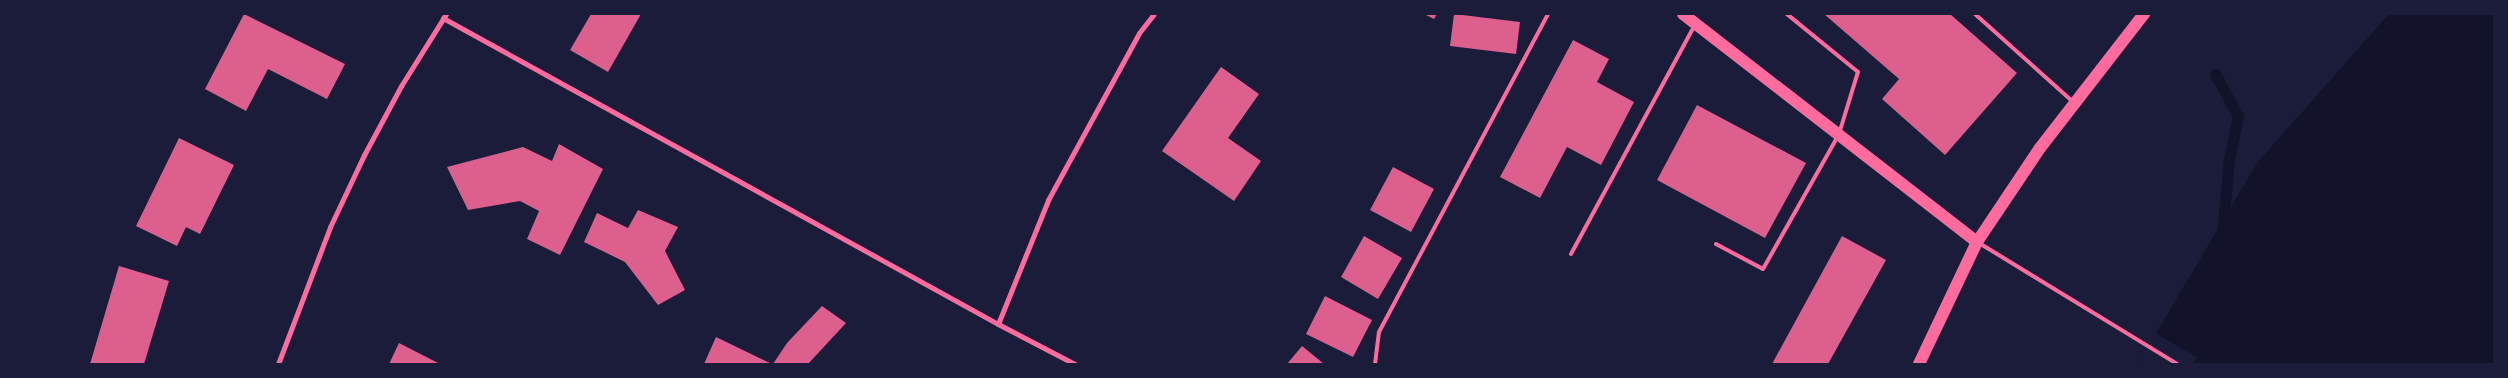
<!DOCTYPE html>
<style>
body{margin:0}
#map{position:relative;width:2508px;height:378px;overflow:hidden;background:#1b1b3a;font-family:Signika,sans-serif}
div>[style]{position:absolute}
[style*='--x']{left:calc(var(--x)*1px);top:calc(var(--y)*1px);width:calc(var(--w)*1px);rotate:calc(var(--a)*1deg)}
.water>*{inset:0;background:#12122b}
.pier>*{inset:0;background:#1b1b3a}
.stream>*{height:11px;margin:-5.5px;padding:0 5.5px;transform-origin:5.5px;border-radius:5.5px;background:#12122b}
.building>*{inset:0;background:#dd5f8e}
.service>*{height:4px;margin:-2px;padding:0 2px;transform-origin:2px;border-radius:2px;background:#ff6b9d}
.minor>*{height:5px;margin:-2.5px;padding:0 2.5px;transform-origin:2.5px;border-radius:2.5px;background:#ff6b9d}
.primary>*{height:12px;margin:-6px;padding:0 6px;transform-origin:6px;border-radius:6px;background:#ff6b9d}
span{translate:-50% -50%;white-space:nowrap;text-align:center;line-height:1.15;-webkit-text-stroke:4.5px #1b1b3a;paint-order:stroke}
.frame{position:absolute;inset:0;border:15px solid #1b1b3a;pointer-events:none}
</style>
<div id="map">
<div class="water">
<i style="clip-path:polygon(2389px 14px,2494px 14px,2494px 364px,2138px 364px,2257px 163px)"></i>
</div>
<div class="pier">
<i style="clip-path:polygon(2155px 333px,2197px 357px,2193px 364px,2141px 364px,2137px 362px)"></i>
</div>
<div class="stream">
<i style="--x:2215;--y:74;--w:48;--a:61.3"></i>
<i style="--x:2238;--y:116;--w:44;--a:101.8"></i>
<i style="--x:2229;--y:159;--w:77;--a:95.2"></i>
</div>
<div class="building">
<i style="clip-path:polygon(244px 14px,345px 64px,327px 99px,268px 69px,246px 111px,205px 89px)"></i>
<i style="clip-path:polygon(591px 14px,641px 14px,608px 72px,570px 50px)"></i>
<i style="clip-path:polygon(1424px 14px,1437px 14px,1434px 19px)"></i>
<i style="clip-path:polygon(1454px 14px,1520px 22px,1516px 54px,1450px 46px)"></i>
<i style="clip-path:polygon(1824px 14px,1950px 14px,2017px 73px,1945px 155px,1882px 99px,1899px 79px)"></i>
<i style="clip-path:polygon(1573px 40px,1609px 59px,1597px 82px,1634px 102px,1601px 165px,1567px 147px,1540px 198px,1500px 177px)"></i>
<i style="clip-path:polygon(1221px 67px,1259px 94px,1228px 138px,1261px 161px,1234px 201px,1162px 151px)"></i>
<i style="clip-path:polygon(1697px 105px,1806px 163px,1765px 238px,1657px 180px)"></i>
<i style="clip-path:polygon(179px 138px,234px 165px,200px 234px,186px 227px,177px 246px,136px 226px)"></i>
<i style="clip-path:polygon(559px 144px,603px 169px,560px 255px,527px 239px,539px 211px,520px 201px,468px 210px,447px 167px,523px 147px,552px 161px)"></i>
<i style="clip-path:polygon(1393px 167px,1434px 189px,1411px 232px,1370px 210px)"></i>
<i style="clip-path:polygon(638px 210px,678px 227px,665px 251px,685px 290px,658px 305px,625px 262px,584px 242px,597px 213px,628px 228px)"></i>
<i style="clip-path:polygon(1364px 236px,1402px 258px,1378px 299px,1341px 277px)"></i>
<i style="clip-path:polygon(1842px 236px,1886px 260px,1828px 364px,1772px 364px)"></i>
<i style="clip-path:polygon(119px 266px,169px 281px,144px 364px,90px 364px)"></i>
<i style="clip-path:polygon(1325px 296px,1372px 320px,1353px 357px,1306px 334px)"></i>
<i style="clip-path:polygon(822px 306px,846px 323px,808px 364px,773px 364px,787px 343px)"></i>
<i style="clip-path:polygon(716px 337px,772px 364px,704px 364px)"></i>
<i style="clip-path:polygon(399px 343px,440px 364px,389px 364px)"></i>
<i style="clip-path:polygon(1302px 346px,1324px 364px,1287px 364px)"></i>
</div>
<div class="service">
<i style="--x:1975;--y:14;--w:130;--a:41.9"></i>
<i style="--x:1979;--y:243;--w:232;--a:31.4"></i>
<i style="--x:1716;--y:244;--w:53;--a:28"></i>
<i style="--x:1763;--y:269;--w:155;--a:-60.6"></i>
<i style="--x:1839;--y:134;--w:65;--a:-73"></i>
<i style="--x:1858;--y:72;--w:92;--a:-140.8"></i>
<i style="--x:1571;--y:254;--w:260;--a:-61.6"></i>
<i style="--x:1375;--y:364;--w:32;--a:-83"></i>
<i style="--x:1379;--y:332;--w:360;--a:-62"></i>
</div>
<div class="minor">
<i style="--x:443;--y:18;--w:634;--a:28.87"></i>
<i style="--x:998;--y:324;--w:87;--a:27.5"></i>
<i style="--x:998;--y:324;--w:134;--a:-68"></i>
<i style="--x:1048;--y:200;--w:190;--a:-61.4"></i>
<i style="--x:1139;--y:33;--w:24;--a:-52"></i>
<i style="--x:278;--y:364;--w:147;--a:-69.2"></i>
<i style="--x:330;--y:227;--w:80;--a:-64.7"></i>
<i style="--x:364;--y:155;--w:78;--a:-61.8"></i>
<i style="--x:401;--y:86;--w:85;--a:-58"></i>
</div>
<div class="primary">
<i style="--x:1683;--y:14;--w:372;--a:37.8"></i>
<i style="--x:1919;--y:364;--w:135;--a:-64.6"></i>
<i style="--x:1977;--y:242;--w:113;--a:-56.2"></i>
<i style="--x:2040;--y:148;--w:170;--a:-52.2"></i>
</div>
<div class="frame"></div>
</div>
